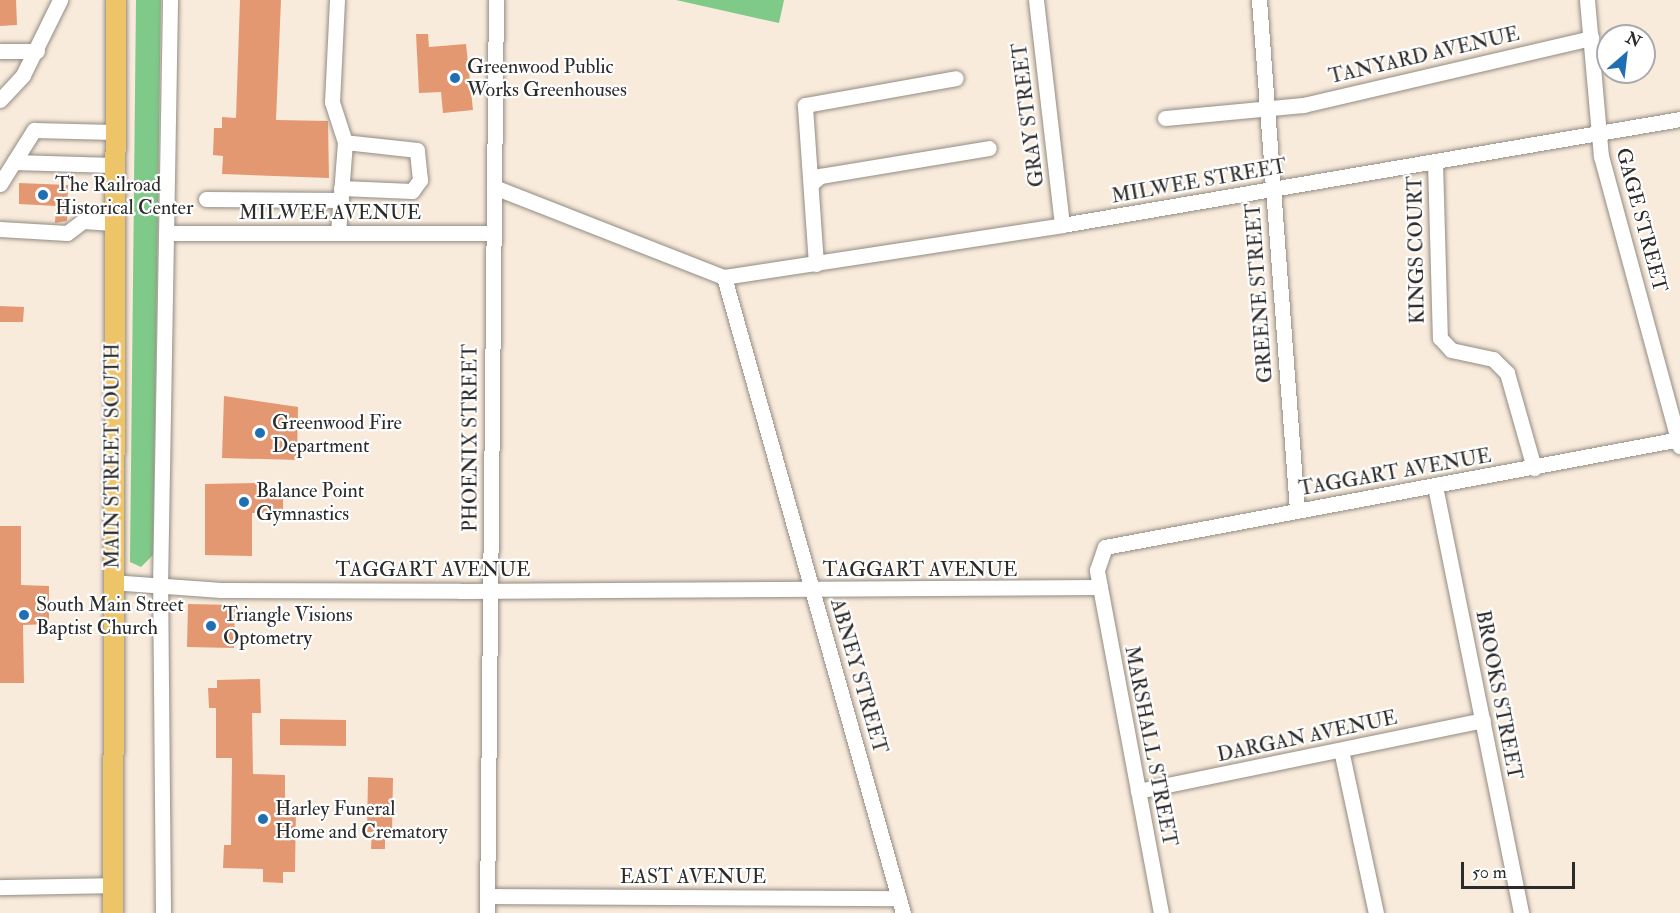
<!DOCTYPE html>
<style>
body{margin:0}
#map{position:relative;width:1680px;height:913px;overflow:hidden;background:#f9ebdb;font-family:"IM FELL Double Pica",serif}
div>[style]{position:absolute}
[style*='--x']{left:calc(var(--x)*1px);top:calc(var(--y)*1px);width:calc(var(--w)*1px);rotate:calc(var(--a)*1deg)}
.green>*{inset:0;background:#7fca88}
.building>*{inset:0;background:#e39872}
.roads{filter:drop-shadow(0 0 2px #928b83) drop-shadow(0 0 2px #928b83)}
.minor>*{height:15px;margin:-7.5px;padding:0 7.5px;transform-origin:7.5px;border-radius:7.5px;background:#fff}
.major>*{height:20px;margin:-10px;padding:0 10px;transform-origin:10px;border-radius:10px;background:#eec469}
.dots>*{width:16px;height:16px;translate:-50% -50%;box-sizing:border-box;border:3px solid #fff;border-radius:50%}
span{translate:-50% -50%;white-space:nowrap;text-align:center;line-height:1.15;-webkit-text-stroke:4.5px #fff;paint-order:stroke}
.street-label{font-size:20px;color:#2b2b2b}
.poi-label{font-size:20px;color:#2b2b2b}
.left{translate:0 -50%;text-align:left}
.north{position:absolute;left:1596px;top:24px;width:60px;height:60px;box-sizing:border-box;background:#fff;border:2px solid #aaa;border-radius:50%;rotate:28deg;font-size:16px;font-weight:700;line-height:24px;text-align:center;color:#2b2b2b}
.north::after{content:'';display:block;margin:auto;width:21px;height:27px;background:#1f6fb2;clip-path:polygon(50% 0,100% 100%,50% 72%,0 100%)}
.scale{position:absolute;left:1461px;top:862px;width:114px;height:27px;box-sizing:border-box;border:3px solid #2b2b2b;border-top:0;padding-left:8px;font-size:18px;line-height:21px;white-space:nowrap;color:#2b2b2b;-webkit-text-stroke:4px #fff;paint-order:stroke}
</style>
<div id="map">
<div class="green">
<i style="clip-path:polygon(136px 0,161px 0,153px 555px,141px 567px,130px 562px)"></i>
<i style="clip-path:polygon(676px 0,784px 0,779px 23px)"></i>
</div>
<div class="building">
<i style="clip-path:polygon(0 0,16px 0,17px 25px,0 26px)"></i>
<i style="clip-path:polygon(240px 0,281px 0,276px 120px,328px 121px,329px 178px,222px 174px,223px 156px,213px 155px,214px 128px,222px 128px,222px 117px,236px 118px)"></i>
<i style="clip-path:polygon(416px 34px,428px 34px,429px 47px,466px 44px,473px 110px,443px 113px,441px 92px,419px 93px)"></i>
<i style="clip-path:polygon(19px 183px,68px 185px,67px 221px,55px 223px,56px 206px,19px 204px)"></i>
<i style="clip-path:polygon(0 306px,24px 307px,23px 322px,0 322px)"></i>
<i style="clip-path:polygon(224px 396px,298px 407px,297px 460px,222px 458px)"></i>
<i style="clip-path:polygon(260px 483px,260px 491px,283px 491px,283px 513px,252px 513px,252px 556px,205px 555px,205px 484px)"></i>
<i style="clip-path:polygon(0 526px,21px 526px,21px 585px,49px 586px,49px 624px,23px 625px,24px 683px,0 683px)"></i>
<i style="clip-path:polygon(188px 604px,235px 605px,234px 648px,187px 647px)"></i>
<i style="clip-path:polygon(260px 679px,261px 713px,252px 713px,253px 774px,285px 775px,285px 808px,296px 808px,295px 872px,283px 872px,283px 883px,263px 882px,263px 869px,223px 868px,224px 845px,231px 845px,232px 758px,216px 758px,216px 708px,209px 708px,208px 688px,217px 688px,217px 680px)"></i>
<i style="clip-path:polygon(280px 719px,346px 720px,346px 746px,280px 745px)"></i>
<i style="clip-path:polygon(368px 777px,393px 778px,392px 833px,385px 832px,385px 849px,371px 849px,372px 832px,367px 832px)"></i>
</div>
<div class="roads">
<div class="minor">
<i style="--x:337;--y:0;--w:102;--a:92.8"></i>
<i style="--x:332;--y:102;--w:42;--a:72"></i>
<i style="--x:345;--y:142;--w:91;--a:94.4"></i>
<i style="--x:1036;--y:0;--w:226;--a:83.4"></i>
<i style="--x:1259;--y:0;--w:511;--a:85.74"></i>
<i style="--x:1587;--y:0;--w:157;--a:84.9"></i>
<i style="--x:1601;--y:156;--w:301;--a:74.8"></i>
<i style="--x:0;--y:51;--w:37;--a:0"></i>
<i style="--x:0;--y:100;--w:34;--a:-47"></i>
<i style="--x:23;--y:75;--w:84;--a:-63.7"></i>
<i style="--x:1165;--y:118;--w:139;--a:-5.4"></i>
<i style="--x:1303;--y:105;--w:296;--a:-13.1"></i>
<i style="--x:14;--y:162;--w:99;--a:1.7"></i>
<i style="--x:1435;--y:162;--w:176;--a:88.4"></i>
<i style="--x:1440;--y:338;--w:16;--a:47"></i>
<i style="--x:1451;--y:350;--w:43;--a:12.1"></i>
<i style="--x:1493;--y:359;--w:20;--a:45"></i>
<i style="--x:1507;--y:373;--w:99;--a:74.1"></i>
<i style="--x:812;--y:183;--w:11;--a:-41"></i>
<i style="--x:820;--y:176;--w:171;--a:-9.4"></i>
<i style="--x:0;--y:184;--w:64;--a:-57.8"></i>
<i style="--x:34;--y:130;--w:80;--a:1.4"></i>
<i style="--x:494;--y:187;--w:247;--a:21.4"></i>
<i style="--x:341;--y:188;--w:71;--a:2.4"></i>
<i style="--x:412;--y:191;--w:14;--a:-54"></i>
<i style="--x:420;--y:180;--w:30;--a:-96"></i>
<i style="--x:417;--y:150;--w:72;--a:-173.7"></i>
<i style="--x:206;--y:199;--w:135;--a:0.4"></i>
<i style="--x:0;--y:229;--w:67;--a:3.4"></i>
<i style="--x:67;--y:233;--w:20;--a:-37"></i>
<i style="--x:83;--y:221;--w:30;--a:4"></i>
<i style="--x:168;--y:233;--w:325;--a:0"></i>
<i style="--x:816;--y:264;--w:159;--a:-94"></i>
<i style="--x:805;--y:105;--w:153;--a:-10.1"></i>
<i style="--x:724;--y:277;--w:342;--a:-8.7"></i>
<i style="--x:1062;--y:225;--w:627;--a:-9.73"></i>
<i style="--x:724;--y:277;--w:661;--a:74.28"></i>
<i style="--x:1435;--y:486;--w:436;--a:78.6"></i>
<i style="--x:111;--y:582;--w:110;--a:4.2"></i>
<i style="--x:221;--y:590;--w:239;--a:0.2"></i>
<i style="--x:460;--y:591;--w:640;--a:-0.36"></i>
<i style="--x:1341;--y:750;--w:167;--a:77.9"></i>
<i style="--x:1138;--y:791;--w:352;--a:-11.6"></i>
<i style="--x:0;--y:887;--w:113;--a:-1"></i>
<i style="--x:487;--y:896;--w:412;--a:0.3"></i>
<i style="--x:163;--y:913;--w:326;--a:-90.5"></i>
<i style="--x:160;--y:587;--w:587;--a:-89.02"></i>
<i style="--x:487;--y:913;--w:913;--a:-89.44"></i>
<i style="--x:1161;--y:913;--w:349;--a:-100.6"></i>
<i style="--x:1097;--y:570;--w:24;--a:-71"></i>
<i style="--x:1105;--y:547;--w:585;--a:-10.64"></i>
</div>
<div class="major">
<i style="--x:113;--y:913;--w:913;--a:-89.81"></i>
</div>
</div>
<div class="dots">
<i style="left:455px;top:78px;background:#1f6fb2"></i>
<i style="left:43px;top:195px;background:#1f6fb2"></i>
<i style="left:260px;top:433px;background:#1f6fb2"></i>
<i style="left:244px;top:502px;background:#1f6fb2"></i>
<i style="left:24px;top:615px;background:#1f6fb2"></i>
<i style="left:211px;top:626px;background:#1f6fb2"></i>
<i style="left:263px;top:819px;background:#1f6fb2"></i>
</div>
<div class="street-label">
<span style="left:1424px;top:55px;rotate:-13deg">TANYARD AVENUE</span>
<span style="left:1028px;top:115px;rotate:-97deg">GRAY STREET</span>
<span style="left:1199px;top:181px;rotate:-10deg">MILWEE STREET</span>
<span style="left:330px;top:212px">MILWEE AVENUE</span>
<span style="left:1642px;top:220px;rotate:75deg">GAGE STREET</span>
<span style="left:1416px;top:250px;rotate:-91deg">KINGS COURT</span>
<span style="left:1259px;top:293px;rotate:-94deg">GREENE STREET</span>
<span style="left:470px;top:438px;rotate:-90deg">PHOENIX STREET</span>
<span style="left:112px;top:456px;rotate:-90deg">MAIN STREET SOUTH</span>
<span style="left:1395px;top:472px;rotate:-10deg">TAGGART AVENUE</span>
<span style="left:433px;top:569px">TAGGART AVENUE</span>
<span style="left:920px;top:569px">TAGGART AVENUE</span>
<span style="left:859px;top:676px;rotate:74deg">ABNEY STREET</span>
<span style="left:1499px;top:695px;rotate:79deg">BROOKS STREET</span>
<span style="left:1307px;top:736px;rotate:-12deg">DARGAN AVENUE</span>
<span style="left:1151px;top:746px;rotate:79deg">MARSHALL STREET</span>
<span style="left:693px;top:876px">EAST AVENUE</span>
</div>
<div class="poi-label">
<span class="left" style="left:467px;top:78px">Greenwood Public<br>Works Greenhouses</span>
<span class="left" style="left:55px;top:196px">The Railroad<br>Historical Center</span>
<span class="left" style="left:272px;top:434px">Greenwood Fire<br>Department</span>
<span class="left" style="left:256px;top:502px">Balance Point<br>Gymnastics</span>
<span class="left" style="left:36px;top:616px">South Main Street<br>Baptist Church</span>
<span class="left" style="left:223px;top:626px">Triangle Visions<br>Optometry</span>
<span class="left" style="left:275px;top:820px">Harley Funeral<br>Home and Crematory</span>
</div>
<div class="north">N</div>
<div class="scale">50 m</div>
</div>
